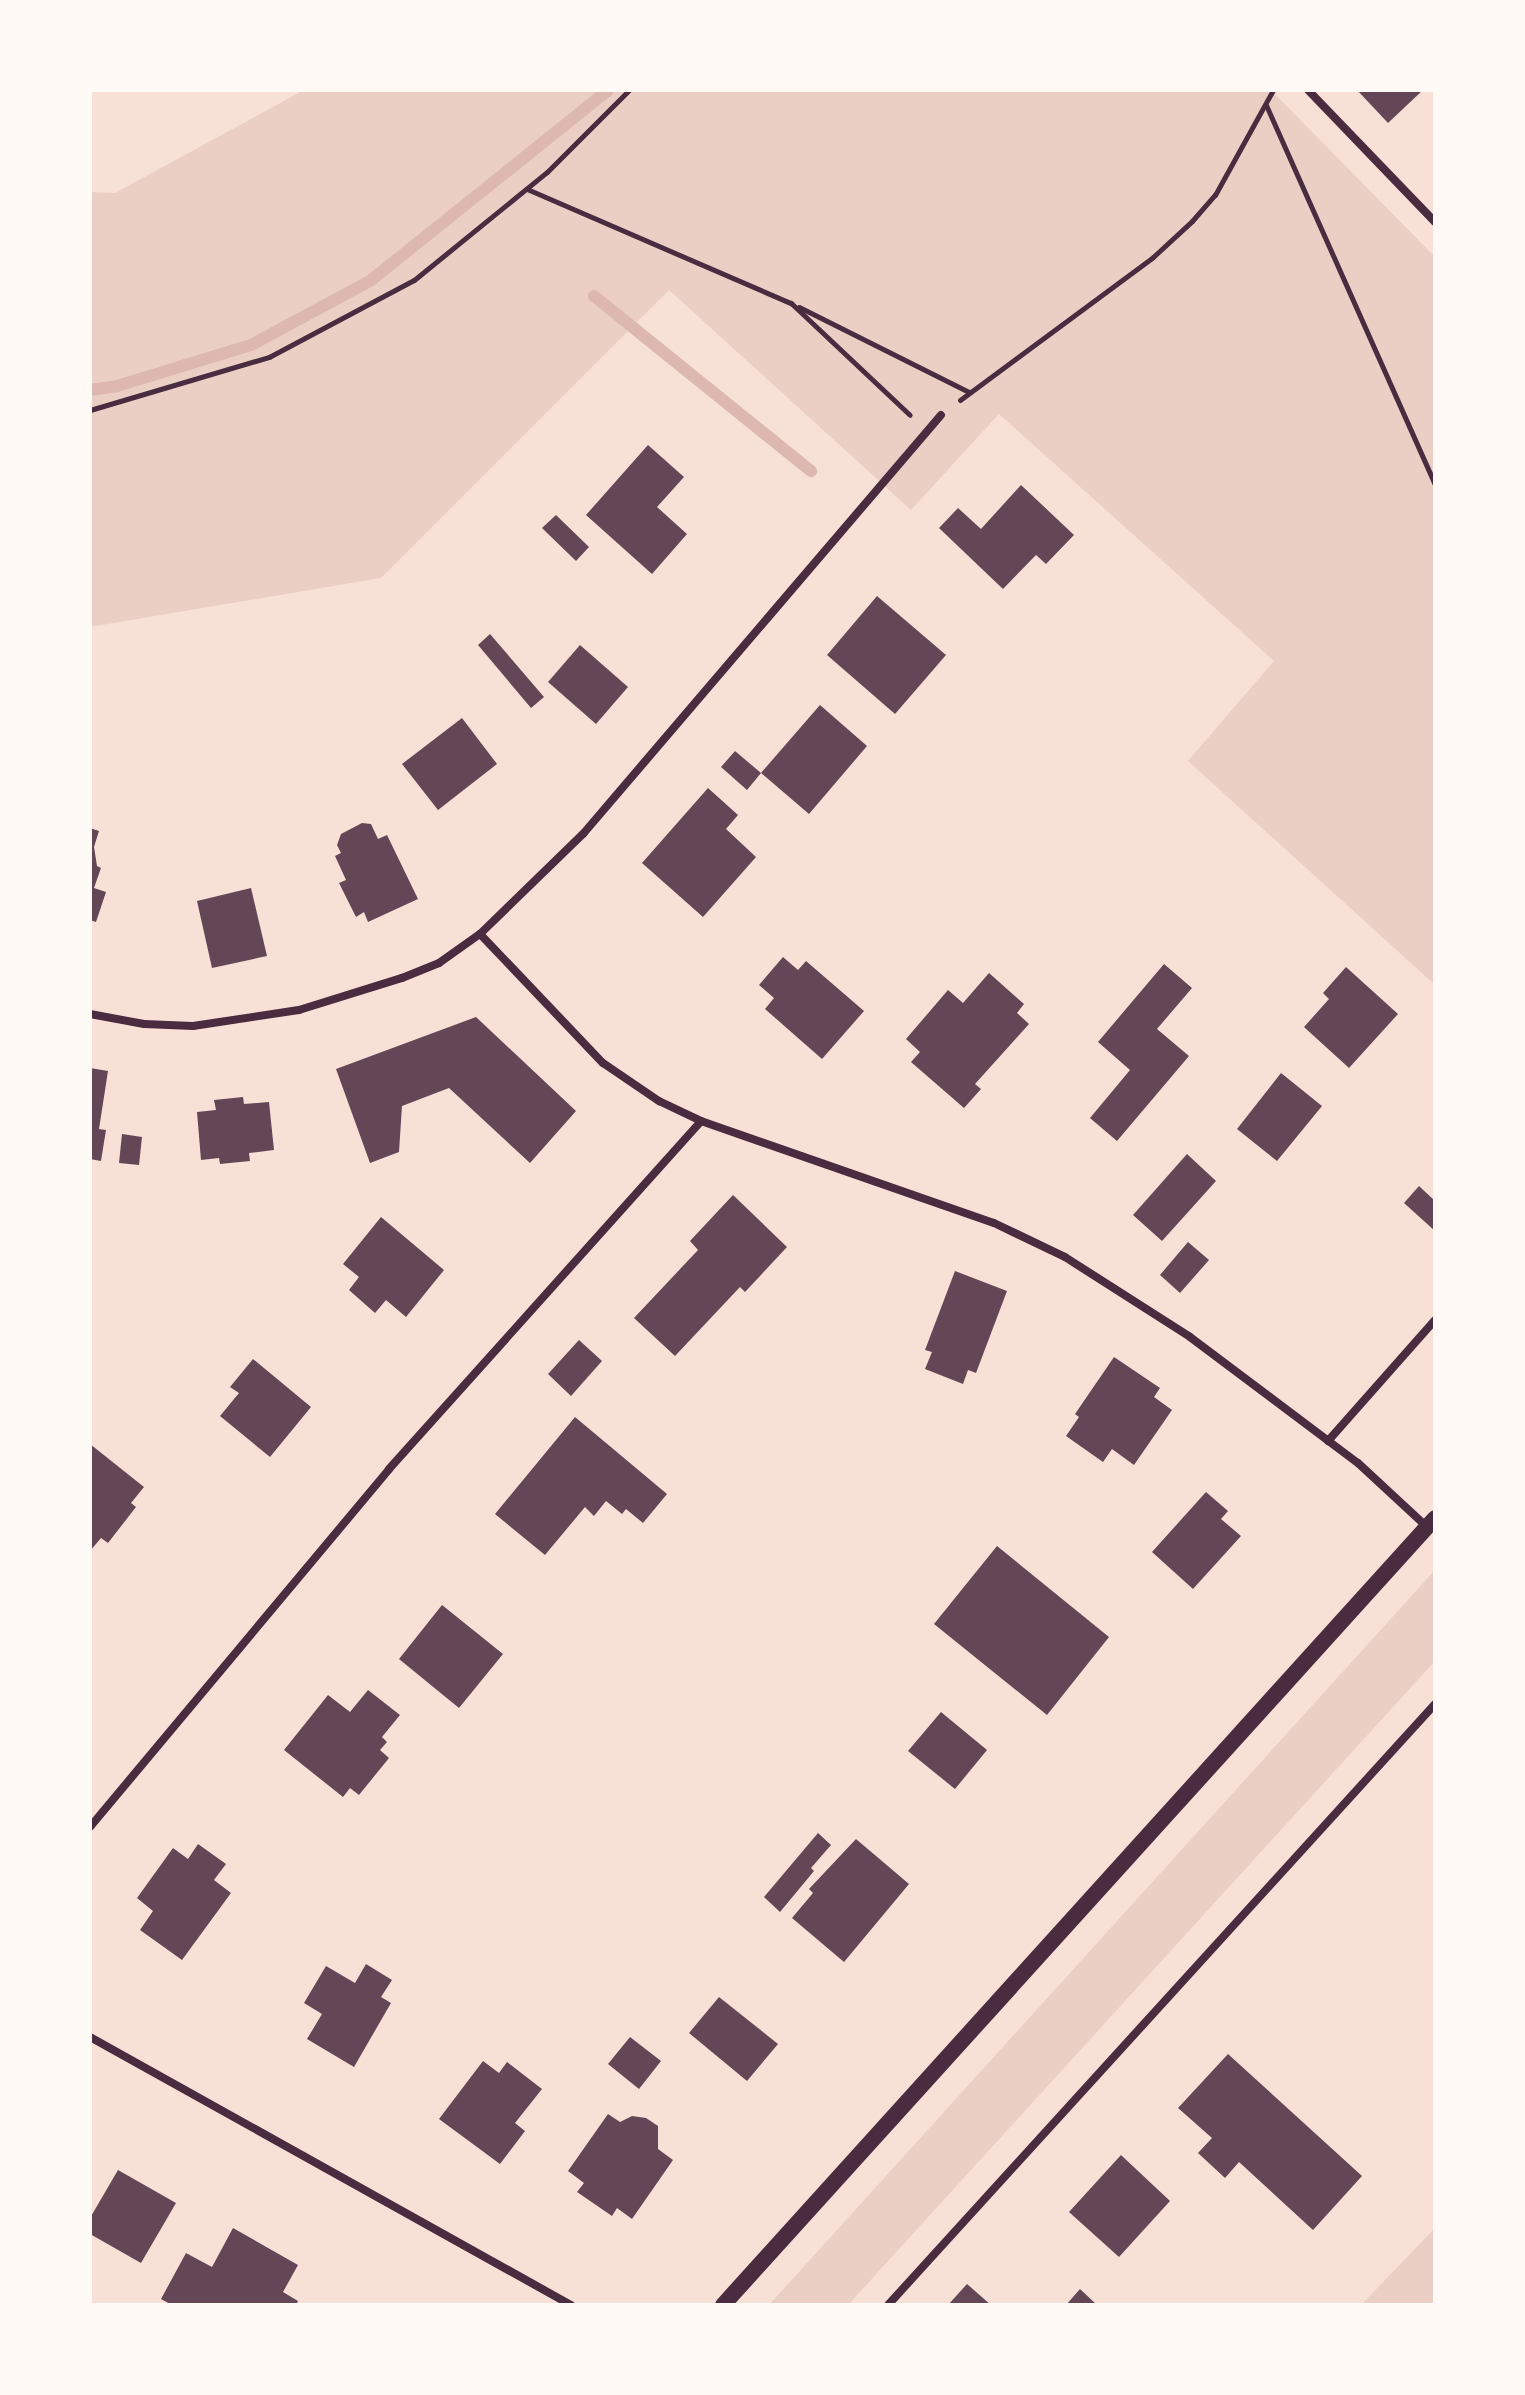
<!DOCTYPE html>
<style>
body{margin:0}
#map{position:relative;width:1525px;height:2395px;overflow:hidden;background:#f7e1d7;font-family:Karla,sans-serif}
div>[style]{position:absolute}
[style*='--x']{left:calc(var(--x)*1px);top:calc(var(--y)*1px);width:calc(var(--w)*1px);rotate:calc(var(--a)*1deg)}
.green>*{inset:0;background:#ebcfc5}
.stream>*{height:12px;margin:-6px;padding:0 6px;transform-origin:6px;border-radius:6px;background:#dcb8b0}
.building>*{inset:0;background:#644757}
.path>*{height:5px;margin:-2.5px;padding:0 2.5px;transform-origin:2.5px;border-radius:2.5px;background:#4a2c40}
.minor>*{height:8px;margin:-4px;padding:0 4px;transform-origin:4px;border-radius:4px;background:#4a2c40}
.secondary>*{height:16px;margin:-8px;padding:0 8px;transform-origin:8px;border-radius:8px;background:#4a2c40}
span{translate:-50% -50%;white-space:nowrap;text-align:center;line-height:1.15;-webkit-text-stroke:6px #fffaf5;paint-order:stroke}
.frame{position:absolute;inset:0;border:92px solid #fffaf5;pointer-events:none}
</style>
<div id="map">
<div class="green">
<i style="clip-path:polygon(304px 90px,1271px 90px,1435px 257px,1435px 985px,1188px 761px,1274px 661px,999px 414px,911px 510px,669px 290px,381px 578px,90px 627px,90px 192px,115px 193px)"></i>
<i style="clip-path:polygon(1435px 1570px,1435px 1661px,848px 2305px,769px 2305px)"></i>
<i style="clip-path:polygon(1435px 2228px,1435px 2305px,1361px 2305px)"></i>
</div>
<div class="stream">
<i style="--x:594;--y:296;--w:279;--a:38.9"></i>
<i style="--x:90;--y:390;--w:27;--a:-8"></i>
<i style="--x:117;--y:386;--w:140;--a:-17"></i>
<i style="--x:251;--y:345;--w:135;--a:-28.3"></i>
<i style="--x:370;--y:281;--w:305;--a:-38.7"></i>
</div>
<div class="building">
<i style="clip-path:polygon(1357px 90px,1423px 90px,1388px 123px)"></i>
<i style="clip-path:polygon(648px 445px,684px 477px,657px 507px,687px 534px,652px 574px,586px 515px)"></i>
<i style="clip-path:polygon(1021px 485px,1074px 535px,1046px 564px,1036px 555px,1003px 589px,939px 528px,958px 508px,981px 529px)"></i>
<i style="clip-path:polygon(556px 515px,589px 547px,576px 561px,542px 528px)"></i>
<i style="clip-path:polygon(877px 596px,946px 655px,895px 714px,827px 655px)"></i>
<i style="clip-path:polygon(490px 634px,544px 697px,531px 708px,478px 645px)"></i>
<i style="clip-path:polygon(580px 645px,628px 687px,596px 724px,548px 682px)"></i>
<i style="clip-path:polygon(820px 705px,867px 746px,809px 814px,761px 773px)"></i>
<i style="clip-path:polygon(462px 718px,497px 764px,438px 810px,402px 764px)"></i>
<i style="clip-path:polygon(735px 751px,761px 773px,747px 790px,721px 767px)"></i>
<i style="clip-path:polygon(708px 788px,738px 815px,726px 829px,756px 857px,703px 917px,642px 863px)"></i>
<i style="clip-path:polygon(362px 823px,371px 824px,378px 839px,387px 835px,418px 899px,368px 922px,364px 912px,356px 917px,339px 883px,346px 880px,335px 856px,341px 853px,337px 845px,341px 834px)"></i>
<i style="clip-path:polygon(90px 828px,99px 831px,94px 847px,97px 866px,101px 868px,94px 888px,106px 892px,96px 922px,90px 920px)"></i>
<i style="clip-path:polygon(251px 888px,267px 956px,212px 968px,197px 901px)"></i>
<i style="clip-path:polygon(783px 957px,798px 970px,806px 961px,864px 1011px,822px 1059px,765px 1009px,774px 998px,759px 985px)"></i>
<i style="clip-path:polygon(1164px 964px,1192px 988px,1157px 1029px,1189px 1056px,1117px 1141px,1090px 1118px,1130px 1070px,1098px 1042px)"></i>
<i style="clip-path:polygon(1346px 967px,1398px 1014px,1349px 1068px,1304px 1027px,1329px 999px,1323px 993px)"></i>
<i style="clip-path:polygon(989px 973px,1024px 1004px,1017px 1013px,1029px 1024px,975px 1084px,981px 1089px,964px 1108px,911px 1062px,920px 1052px,906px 1039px,948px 990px,963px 1003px)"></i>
<i style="clip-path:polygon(476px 1017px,576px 1111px,530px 1163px,449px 1088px,402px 1106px,399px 1152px,370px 1163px,336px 1069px)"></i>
<i style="clip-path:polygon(90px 1068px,108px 1071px,99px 1129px,106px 1130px,101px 1161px,90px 1159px)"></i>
<i style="clip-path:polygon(1281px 1073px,1322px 1106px,1277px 1161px,1237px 1129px)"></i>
<i style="clip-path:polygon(243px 1097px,244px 1104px,269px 1102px,274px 1150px,249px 1153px,250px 1161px,220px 1164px,219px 1158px,201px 1160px,197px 1112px,216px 1110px,214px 1100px)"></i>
<i style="clip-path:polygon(122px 1134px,142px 1137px,139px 1165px,119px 1163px)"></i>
<i style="clip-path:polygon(1187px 1154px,1216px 1181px,1162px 1241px,1133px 1215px)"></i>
<i style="clip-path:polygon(1419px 1186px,1435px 1201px,1435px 1231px,1404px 1203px)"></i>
<i style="clip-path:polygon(733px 1195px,787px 1247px,745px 1292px,740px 1287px,675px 1356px,634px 1318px,698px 1250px,690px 1241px)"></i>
<i style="clip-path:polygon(381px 1217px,444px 1270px,406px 1317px,386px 1300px,375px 1313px,349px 1290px,359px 1277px,343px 1264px)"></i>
<i style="clip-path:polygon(1188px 1242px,1209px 1260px,1180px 1293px,1160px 1275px)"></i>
<i style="clip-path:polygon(955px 1271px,1007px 1291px,976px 1373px,968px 1370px,963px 1384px,925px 1369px,932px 1352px,925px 1350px)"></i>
<i style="clip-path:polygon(579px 1340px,602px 1361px,571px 1396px,548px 1374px)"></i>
<i style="clip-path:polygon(1114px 1357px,1160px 1388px,1154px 1397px,1172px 1410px,1134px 1465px,1112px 1449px,1103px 1462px,1066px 1436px,1079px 1417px,1075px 1414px)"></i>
<i style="clip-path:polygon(253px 1359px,311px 1407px,270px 1457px,220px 1416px,239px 1393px,230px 1387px)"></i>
<i style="clip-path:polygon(575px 1417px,667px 1494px,643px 1523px,626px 1509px,622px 1514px,606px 1501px,594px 1516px,585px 1507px,545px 1555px,495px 1514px)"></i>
<i style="clip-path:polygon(90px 1444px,144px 1487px,131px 1503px,136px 1507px,108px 1543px,101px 1538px,90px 1551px)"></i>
<i style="clip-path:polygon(1206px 1492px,1228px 1511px,1221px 1519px,1241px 1536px,1193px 1589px,1152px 1552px)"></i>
<i style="clip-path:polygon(997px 1546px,1109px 1637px,1047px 1715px,934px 1624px)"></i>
<i style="clip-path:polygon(442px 1605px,503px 1654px,459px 1708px,399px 1659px)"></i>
<i style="clip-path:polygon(368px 1690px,400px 1715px,382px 1737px,387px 1742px,380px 1750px,389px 1758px,359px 1795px,350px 1788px,343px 1797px,284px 1750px,328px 1695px,350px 1712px)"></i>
<i style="clip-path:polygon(941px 1712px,987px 1750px,955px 1789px,908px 1751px)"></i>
<i style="clip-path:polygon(818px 1833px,831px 1845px,811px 1868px,814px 1871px,780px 1912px,764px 1897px)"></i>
<i style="clip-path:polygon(856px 1839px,909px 1884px,844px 1962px,792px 1918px,813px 1893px,809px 1889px)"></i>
<i style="clip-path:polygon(198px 1844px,226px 1864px,214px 1880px,231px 1893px,182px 1960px,140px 1930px,153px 1911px,137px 1898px,173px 1848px,188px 1859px)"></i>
<i style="clip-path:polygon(366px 1964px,392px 1980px,381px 1997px,391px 2003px,354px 2067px,307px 2039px,322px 2014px,304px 2003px,326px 1966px,355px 1983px)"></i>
<i style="clip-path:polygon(719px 1997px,778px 2044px,747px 2081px,689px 2033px)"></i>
<i style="clip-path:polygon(630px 2037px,661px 2061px,639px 2089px,608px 2064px)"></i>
<i style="clip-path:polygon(1228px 2054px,1362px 2176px,1313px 2230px,1239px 2162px,1225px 2178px,1198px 2153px,1212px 2138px,1178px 2108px)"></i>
<i style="clip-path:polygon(483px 2061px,499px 2073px,507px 2062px,542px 2089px,515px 2123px,525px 2131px,500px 2164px,439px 2119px)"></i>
<i style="clip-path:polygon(608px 2114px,620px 2122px,632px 2116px,646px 2118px,658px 2126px,658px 2149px,673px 2160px,632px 2219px,617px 2208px,612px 2216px,577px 2192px,584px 2183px,568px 2171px)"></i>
<i style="clip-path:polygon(1121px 2155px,1170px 2201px,1119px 2257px,1069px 2212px)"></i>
<i style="clip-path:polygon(118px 2170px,176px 2203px,141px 2263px,90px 2234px,90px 2218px)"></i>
<i style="clip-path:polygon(233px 2228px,298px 2265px,283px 2292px,298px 2301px,296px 2305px,172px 2305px,161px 2299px,186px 2253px,212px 2267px)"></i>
<i style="clip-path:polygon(967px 2284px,991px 2305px,948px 2305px)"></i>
<i style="clip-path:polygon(1080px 2289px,1097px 2305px,1066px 2305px)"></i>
</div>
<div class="path">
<i style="--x:1266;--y:105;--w:415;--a:66"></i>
<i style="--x:527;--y:189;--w:288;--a:23.4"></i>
<i style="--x:791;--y:303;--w:163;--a:43.3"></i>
<i style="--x:799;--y:307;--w:190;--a:26.6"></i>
<i style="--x:960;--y:400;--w:240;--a:-36.5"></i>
<i style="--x:1153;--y:257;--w:53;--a:-42.7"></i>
<i style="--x:1192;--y:221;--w:35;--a:-49"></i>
<i style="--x:1215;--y:195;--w:120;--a:-61.1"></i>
<i style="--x:90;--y:410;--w:187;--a:-16.5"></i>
<i style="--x:269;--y:357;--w:164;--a:-28"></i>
<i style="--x:414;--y:280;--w:171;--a:-39.1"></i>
<i style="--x:547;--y:172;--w:116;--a:-45"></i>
</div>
<div class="minor">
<i style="--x:1308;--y:90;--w:183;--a:46.1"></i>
<i style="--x:480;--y:934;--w:178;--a:46.4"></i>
<i style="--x:603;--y:1063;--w:68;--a:34.2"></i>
<i style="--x:659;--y:1101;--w:47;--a:25.5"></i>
<i style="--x:701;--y:1121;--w:310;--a:19.2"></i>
<i style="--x:994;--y:1223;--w:79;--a:25.6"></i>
<i style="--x:1065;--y:1257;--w:148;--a:32.6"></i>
<i style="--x:1190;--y:1337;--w:210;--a:36.9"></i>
<i style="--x:1358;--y:1463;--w:94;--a:42.8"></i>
<i style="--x:90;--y:1014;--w:55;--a:10.5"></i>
<i style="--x:144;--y:1024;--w:49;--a:2.3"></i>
<i style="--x:193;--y:1026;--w:107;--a:-8.6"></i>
<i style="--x:299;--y:1010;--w:108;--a:-17.3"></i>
<i style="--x:402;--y:978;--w:40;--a:-22"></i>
<i style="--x:439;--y:963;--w:50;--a:-35.3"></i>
<i style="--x:480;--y:934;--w:144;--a:-44.2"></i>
<i style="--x:583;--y:834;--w:551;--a:-49.49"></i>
<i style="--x:1328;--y:1441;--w:162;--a:-48.5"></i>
<i style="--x:90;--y:1827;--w:466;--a:-50.1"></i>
<i style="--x:389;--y:1469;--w:467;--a:-48.1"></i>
<i style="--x:90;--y:2037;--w:551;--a:29.13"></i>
<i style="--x:888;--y:2305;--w:813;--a:-47.69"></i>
</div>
<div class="secondary">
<i style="--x:723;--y:2305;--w:1061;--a:-47.86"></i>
</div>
<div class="frame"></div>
</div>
